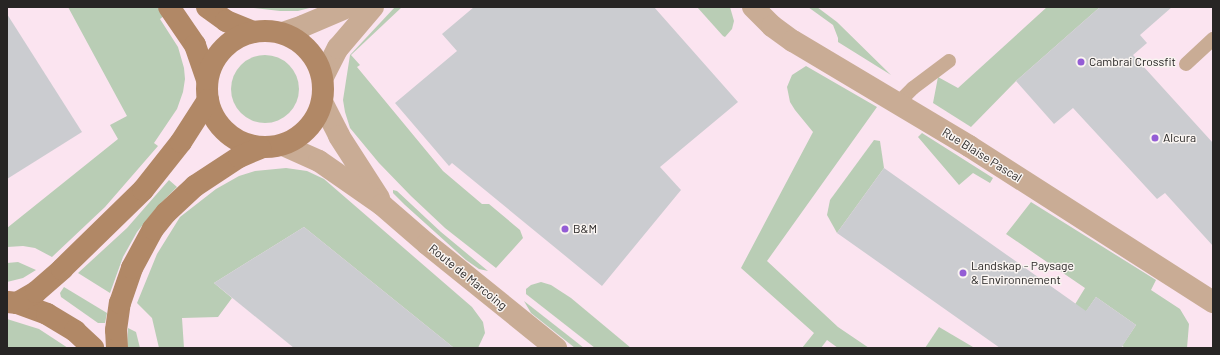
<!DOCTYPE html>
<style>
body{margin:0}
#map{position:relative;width:1220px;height:355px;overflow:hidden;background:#f9f4f1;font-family:Barlow,sans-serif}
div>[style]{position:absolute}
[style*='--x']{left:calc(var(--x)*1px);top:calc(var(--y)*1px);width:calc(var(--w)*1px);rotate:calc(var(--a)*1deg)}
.commercial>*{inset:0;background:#fbe4f0}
.green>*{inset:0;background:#b9cdb5}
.round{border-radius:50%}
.building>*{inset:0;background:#cbccd0}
.lane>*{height:14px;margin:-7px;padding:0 7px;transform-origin:7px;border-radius:7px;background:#c9ac95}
.street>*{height:22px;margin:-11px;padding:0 11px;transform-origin:11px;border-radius:11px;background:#c9ac95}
.secondary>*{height:22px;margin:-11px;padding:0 11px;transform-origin:11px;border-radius:11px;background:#b18866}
.secondary>.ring{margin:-11px;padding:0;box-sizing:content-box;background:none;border:22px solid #b18866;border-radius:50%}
.dots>*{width:11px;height:11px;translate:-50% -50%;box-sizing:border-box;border:2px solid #f9f4f1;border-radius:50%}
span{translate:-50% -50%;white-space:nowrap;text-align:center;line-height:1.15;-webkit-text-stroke:3px #f9f4f1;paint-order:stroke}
.poi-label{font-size:12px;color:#272524}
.left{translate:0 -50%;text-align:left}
.street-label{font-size:12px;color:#272524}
.frame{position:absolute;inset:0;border:8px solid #272524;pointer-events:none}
</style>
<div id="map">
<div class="commercial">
<i style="clip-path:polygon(7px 7px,1213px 7px,1213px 348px,7px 348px)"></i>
</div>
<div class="green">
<i style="clip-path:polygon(68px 7px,157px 7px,164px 16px,160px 19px,178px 47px,184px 68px,185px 79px,183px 92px,177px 109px,154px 143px,158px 146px,105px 207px,52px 257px,35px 248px,23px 246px,7px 247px,7px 228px,118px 139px,110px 125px,127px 116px)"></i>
<i style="clip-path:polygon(245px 7px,313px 7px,298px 11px,280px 11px)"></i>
<i style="clip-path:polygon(395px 7px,402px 7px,351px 55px,360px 65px,357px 67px,443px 171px,482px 204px,489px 204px,520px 230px,523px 238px,496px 268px,445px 228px,411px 196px,379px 163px,350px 128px,345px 112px,343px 100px,350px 55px)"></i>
<i style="clip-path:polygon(697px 7px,730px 7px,734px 21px,732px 29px,725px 37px,723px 36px)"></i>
<i style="clip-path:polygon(808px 7px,817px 7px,837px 22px,891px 75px,838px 42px,838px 38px,833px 25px)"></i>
<i style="clip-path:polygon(1047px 7px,1100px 7px,1016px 81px,971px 127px,933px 103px,938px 77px,958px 88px)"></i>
<i class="round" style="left:231px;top:55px;width:68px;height:68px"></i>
<i style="clip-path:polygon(806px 66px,877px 107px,767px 261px,838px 327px,869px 348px,838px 348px,827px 340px,821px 348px,802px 348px,814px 333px,741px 268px,813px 132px,795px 110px,790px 102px,787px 87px,792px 75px)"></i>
<i style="clip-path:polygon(922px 133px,993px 178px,990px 183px,973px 173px,959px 185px,918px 137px)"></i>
<i style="clip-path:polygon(874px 140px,880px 141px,884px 168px,837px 233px,827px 215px,830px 200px)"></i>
<i style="clip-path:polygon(286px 168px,307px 171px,324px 179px,472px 307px,483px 322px,485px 333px,478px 348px,454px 348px,304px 227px,214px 283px,232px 298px,218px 317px,182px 318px,184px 348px,159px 348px,152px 318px,137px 303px,157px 254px,180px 217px,216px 189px,239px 176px,255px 171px)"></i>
<i style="clip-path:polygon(169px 180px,177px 187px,157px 207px,137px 232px,123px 257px,110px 293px,78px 273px,127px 228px)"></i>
<i style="clip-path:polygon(393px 190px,397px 191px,441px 232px,488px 271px,479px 269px,466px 260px,405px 205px,393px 193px)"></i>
<i style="clip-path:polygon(1031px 202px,1156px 280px,1151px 290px,1180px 309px,1189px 324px,1187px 348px,1126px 348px,1122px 346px,1136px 325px,1096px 297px,1076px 326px,1066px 319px,1085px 288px,1006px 234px)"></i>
<i style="clip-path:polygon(18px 262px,36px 270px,23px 278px,7px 282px,7px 263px)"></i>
<i style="clip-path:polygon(541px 282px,551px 285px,571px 298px,631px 348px,595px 348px,526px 294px,526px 289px,531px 285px)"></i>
<i style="clip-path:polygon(64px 287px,107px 313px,105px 323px,98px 323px,61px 297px,60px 293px)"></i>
<i style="clip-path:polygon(524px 301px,584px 348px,575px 348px,531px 313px)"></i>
<i style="clip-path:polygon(7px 319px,39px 329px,68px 348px,7px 348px)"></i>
<i style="clip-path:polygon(939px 327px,973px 347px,974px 348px,925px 348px)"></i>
<i style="clip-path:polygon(128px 328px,136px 332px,140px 348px,127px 348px)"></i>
</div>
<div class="building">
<i style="clip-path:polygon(474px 7px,654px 7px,738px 102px,660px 167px,681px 190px,602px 286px,452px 163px,449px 166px,395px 103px,457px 51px,442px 34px)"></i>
<i style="clip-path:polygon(1100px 7px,1172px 7px,1140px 35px,1147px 43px,1133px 55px,1213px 143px,1213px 246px,1165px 193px,1157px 199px,1073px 108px,1054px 124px,1016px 81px)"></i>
<i style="clip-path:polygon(7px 14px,82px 132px,7px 179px)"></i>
<i style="clip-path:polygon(884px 168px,1086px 311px,1096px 297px,1136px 325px,1121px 348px,1000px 348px,837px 233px)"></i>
<i style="clip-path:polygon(304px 227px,454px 348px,294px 348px,214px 283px)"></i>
</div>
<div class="lane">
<i style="--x:1186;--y:64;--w:37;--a:-43"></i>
<i style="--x:898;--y:103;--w:21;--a:-45"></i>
<i style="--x:913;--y:88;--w:45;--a:-36.9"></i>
</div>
<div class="street">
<i style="--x:753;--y:7;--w:27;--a:45"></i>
<i style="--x:772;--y:26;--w:26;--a:36"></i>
<i style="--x:793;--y:41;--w:205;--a:30.8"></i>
<i style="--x:969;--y:146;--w:290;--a:32.6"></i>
<i style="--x:283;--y:33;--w:21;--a:-19"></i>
<i style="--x:303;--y:26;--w:49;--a:-22.9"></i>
<i style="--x:323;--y:77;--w:33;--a:-63"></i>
<i style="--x:338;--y:48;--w:54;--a:-49.5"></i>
<i style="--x:322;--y:102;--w:38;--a:63"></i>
<i style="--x:339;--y:136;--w:74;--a:57.2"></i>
<i style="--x:283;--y:145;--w:39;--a:24"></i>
<i style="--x:319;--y:161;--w:77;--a:34.9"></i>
<i style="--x:382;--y:205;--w:60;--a:40.9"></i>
<i style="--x:427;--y:244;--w:166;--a:38.9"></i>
</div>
<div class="secondary">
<i style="--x:169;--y:7;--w:46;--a:55.6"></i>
<i style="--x:195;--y:45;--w:36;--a:71"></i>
<i style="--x:207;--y:7;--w:24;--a:36"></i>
<i style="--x:226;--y:21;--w:29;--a:22"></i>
<i class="ring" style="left:207px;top:31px;width:94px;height:94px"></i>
<i style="--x:8;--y:302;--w:9;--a:6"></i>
<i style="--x:17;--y:303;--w:32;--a:20"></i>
<i style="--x:47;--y:314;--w:33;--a:31"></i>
<i style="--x:75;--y:331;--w:25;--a:43"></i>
<i style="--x:17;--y:303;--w:22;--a:-30"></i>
<i style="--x:36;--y:292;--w:35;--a:-41"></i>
<i style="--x:62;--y:269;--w:113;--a:-44.3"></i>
<i style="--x:143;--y:190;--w:61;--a:-51.6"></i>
<i style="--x:181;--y:142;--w:50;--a:-57.3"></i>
<i style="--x:117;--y:348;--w:18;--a:-93"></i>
<i style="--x:116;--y:330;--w:27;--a:-82"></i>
<i style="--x:120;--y:303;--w:37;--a:-71"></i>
<i style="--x:132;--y:268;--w:44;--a:-61.7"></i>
<i style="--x:153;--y:229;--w:21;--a:-51"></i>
<i style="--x:166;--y:213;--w:40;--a:-43"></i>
<i style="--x:195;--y:186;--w:53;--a:-33.4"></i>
<i style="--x:239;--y:157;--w:23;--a:-23"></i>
</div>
<div class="dots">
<i style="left:1081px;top:62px;background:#945dd5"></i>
<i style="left:1155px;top:138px;background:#945dd5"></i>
<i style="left:565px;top:229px;background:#945dd5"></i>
<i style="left:963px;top:273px;background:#945dd5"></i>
</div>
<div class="poi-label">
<span class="left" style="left:1089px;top:62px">Cambrai Crossfit</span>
<span class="left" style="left:1163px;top:138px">Alcura</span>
<span class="left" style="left:573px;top:229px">B&amp;M</span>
<span class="left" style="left:971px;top:273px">Landskap - Paysage<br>&amp; Environnement</span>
</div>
<div class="street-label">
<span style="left:982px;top:155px;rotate:32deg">Rue Blaise Pascal</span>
<span style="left:468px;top:277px;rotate:39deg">Route de Marcoing</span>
</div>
<div class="frame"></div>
</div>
